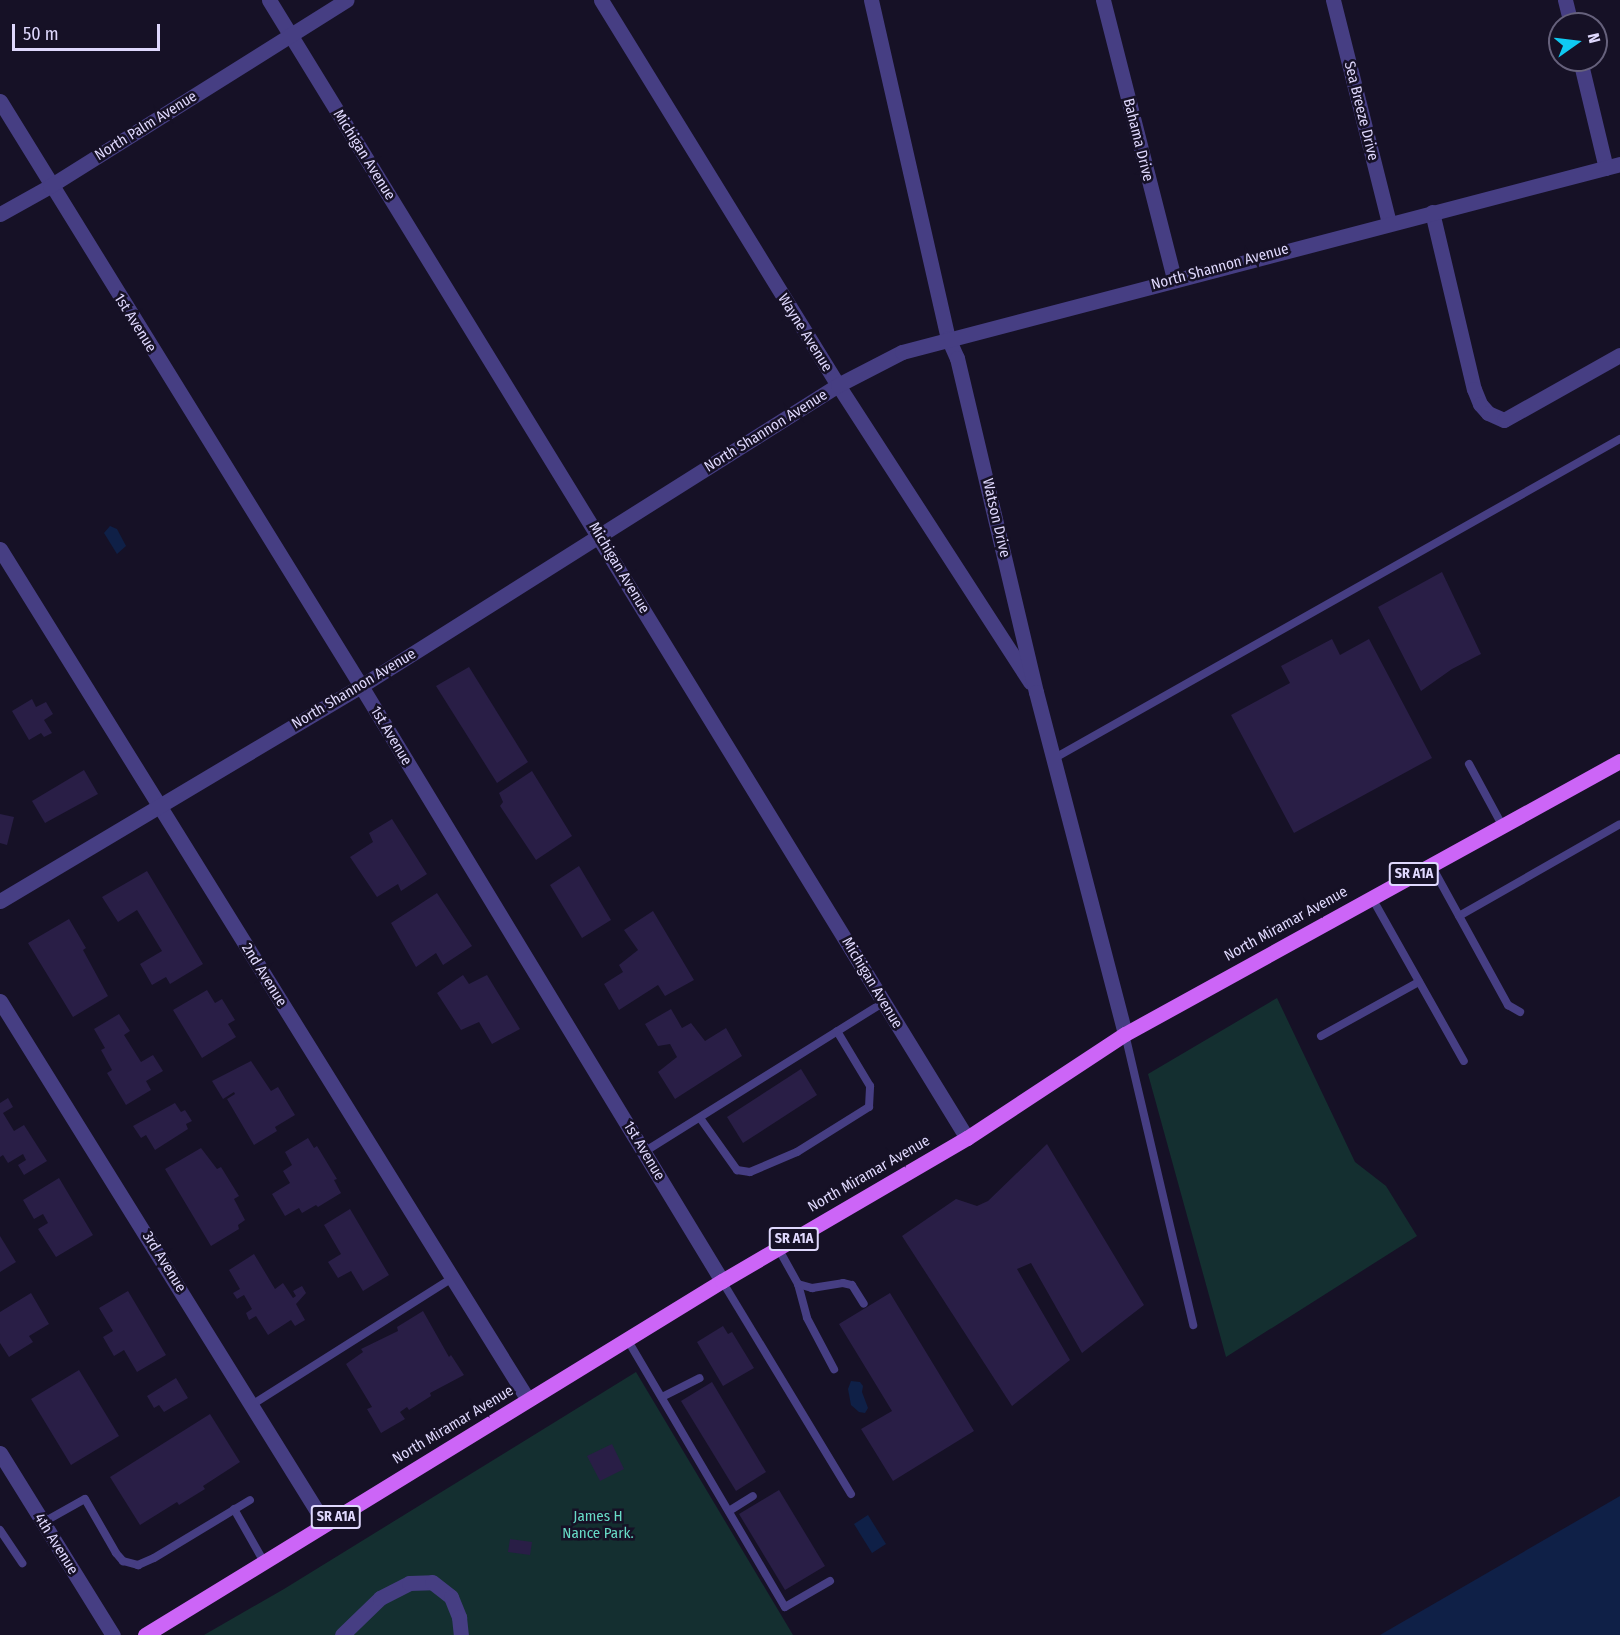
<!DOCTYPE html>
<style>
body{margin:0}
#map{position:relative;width:1620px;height:1635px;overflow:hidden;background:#161126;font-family:"Fira Sans Condensed",sans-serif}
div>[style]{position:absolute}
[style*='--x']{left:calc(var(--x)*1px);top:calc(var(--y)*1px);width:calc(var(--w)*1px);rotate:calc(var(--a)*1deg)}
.green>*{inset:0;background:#142f30}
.water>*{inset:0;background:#0f2047}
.building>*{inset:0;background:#291e46}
.service>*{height:8px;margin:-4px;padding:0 4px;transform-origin:4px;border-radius:4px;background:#463e83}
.minor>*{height:15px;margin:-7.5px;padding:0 7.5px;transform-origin:7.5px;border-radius:7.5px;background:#463e83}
.primary>*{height:15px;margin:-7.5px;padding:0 7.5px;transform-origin:7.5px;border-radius:7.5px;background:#cc65f7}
span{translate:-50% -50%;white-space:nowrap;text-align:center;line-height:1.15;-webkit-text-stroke:5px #161126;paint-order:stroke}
.shield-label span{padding:2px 4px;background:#161126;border:2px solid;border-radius:4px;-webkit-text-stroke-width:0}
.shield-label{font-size:14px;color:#dfd8fd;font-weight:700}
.street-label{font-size:15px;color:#dfd8fd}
.park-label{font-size:15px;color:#67dac6}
.north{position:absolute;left:1548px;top:12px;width:60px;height:60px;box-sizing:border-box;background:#161126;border:2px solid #66617c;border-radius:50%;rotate:76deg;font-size:16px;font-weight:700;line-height:24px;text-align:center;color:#dfd8fd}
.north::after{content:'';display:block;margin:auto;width:21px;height:27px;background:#0fcaf2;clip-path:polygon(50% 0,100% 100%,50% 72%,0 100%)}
.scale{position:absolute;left:12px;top:24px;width:148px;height:27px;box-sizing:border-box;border:3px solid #dfd8fd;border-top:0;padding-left:8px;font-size:18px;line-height:21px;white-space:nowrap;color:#dfd8fd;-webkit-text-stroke:4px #161126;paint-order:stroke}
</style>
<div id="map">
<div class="green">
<i style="clip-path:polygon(1277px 998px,1355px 1162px,1386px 1186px,1417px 1236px,1226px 1357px,1148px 1074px)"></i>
<i style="clip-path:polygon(636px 1372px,793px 1635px,204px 1635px,284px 1589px)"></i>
</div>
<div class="water">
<i style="clip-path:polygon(110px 526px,117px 529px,126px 546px,117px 554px,104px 533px)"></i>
<i style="clip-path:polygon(851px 1381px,860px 1382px,863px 1386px,862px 1392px,868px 1408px,865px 1413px,859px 1412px,851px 1405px,848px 1389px)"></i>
<i style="clip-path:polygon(1620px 1496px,1620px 1635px,1380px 1635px)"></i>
<i style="clip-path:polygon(868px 1515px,886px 1544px,872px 1553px,854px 1524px)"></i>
</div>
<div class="building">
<i style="clip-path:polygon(1442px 572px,1481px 654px,1452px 669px,1421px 691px,1378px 607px)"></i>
<i style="clip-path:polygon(1332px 639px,1340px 655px,1369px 639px,1432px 758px,1294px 833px,1231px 715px,1290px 683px,1281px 666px)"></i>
<i style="clip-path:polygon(469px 667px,528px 762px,497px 783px,436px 686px)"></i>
<i style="clip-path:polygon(32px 699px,36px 707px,46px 702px,53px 714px,44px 720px,52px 733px,44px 737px,41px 733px,29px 740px,12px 711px)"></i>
<i style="clip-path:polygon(84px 770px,98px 794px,45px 823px,32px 801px)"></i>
<i style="clip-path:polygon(532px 771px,572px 836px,536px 860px,500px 806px,503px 802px,499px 793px)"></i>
<i style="clip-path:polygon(0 814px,14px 817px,7px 845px,0 843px)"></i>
<i style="clip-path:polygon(392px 819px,427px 874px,401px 891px,398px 884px,377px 897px,350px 857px,373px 842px,369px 833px)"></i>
<i style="clip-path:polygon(579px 866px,611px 920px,582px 938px,550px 885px)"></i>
<i style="clip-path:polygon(147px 871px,203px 964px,170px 984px,166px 977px,152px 985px,140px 964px,162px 951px,137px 910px,118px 922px,102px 897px)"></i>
<i style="clip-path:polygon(437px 893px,472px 946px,443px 965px,436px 953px,416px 967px,391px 923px)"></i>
<i style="clip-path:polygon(653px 911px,694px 980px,665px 996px,658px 985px,619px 1010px,604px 984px,623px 972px,619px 965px,638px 950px,624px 930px)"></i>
<i style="clip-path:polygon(69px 919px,86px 948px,83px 950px,108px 996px,73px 1017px,28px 943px)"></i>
<i style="clip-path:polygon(463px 975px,469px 984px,487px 975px,520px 1029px,492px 1044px,479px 1022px,461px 1030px,437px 993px)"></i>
<i style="clip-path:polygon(207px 990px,215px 1003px,222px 999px,235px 1020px,228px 1024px,236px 1037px,202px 1058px,173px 1010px)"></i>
<i style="clip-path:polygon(671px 1009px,682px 1028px,691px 1023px,705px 1041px,726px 1028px,742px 1056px,675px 1099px,658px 1072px,677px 1057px,670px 1044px,658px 1046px,645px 1024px)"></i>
<i style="clip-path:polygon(119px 1014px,130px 1031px,124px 1035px,141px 1062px,153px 1055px,163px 1071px,146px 1081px,151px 1090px,126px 1105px,107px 1073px,112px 1070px,101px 1050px,105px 1048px,94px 1029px)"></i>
<i style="clip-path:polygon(251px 1061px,271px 1091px,278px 1087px,295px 1115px,275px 1127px,277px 1131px,254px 1145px,227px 1099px,235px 1094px,234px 1092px,223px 1099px,212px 1081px)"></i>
<i style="clip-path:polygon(801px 1069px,817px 1095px,743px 1143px,727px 1117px)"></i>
<i style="clip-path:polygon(8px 1098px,13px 1107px,3px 1113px,14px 1131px,24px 1125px,47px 1161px,24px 1175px,18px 1165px,26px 1160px,23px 1154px,8px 1163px,3px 1155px,0 1157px,0 1103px)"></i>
<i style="clip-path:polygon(175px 1103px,181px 1112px,185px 1110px,192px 1121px,186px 1124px,188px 1129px,155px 1150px,146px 1135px,141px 1138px,133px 1126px)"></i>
<i style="clip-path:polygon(308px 1138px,314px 1148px,317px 1146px,337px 1179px,334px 1180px,341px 1193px,318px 1207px,316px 1205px,302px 1213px,299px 1208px,285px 1216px,272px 1194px,290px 1183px,283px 1171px,292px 1165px,285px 1152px)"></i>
<i style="clip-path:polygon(1047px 1144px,1144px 1305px,1082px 1353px,1031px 1263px,1017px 1269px,1070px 1360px,1012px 1406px,902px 1236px,956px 1199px,977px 1206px,988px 1201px)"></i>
<i style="clip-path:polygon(201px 1148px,217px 1169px,221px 1167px,239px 1196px,234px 1199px,245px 1220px,238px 1225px,239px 1229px,211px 1246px,165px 1169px)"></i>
<i style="clip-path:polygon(59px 1178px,93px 1235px,56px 1257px,38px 1229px,48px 1223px,43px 1214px,34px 1219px,23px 1200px)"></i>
<i style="clip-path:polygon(350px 1209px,389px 1275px,363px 1291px,351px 1271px,338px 1278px,328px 1262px,341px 1254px,324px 1225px)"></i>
<i style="clip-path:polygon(0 1236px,16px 1262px,0 1272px)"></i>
<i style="clip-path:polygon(254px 1254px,275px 1289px,283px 1283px,293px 1298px,296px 1296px,293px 1291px,302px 1286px,306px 1293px,296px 1304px,305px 1320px,295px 1326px,291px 1320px,268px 1335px,256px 1316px,249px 1320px,246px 1313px,252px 1309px,244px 1295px,237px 1299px,233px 1293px,240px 1289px,229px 1270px)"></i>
<i style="clip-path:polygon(128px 1291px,166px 1355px,137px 1372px,124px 1350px,114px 1356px,103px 1337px,113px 1331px,99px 1308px)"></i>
<i style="clip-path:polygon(31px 1293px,49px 1324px,29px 1336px,33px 1342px,9px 1357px,0 1343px,0 1312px)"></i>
<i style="clip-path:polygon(890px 1293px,974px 1431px,893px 1481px,861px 1429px,892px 1411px,839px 1324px)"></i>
<i style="clip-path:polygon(423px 1311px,449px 1357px,451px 1355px,464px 1375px,430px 1393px,431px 1396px,409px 1410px,407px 1407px,400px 1412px,405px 1419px,381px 1433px,367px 1409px,372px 1407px,346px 1364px,363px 1352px,361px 1349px,398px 1331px,397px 1327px)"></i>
<i style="clip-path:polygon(723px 1326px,728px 1334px,732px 1332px,754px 1368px,723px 1386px,697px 1342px)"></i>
<i style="clip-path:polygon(79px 1370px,119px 1436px,71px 1465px,31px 1399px)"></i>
<i style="clip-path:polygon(176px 1378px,188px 1398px,164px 1412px,159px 1405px,154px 1408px,147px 1396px)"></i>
<i style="clip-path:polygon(712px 1382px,766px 1472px,736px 1491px,681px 1401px)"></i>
<i style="clip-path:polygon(210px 1414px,240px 1462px,203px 1486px,205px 1489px,179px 1505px,177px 1502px,140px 1525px,110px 1477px)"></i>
<i style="clip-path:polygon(612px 1444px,624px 1469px,600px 1481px,587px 1456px)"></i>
<i style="clip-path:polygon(779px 1490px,825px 1566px,785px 1590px,739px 1514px)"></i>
<i style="clip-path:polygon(510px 1539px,532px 1542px,530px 1555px,508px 1552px)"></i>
</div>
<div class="service">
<i style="--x:1053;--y:759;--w:651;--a:-29.44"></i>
<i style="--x:1469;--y:764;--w:69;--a:61.6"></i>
<i style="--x:1431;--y:865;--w:160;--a:61.2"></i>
<i style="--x:1508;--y:1005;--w:14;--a:30"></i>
<i style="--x:1372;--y:898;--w:187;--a:60.6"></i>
<i style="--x:1459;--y:916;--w:185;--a:-29.7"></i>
<i style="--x:1125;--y:1034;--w:299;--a:76.8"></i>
<i style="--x:1321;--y:1036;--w:112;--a:-28.9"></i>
<i style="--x:700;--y:1118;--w:64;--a:54.6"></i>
<i style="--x:737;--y:1170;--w:13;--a:9"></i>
<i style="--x:750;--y:1172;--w:51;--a:-23.1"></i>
<i style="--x:797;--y:1152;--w:85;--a:-32"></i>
<i style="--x:869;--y:1107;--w:21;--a:-87"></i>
<i style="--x:870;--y:1086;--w:64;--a:-121"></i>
<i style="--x:644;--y:1152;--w:283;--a:-32"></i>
<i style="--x:778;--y:1248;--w:41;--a:60.9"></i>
<i style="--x:798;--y:1284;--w:35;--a:75"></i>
<i style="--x:807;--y:1318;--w:58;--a:62.1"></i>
<i style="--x:722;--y:1281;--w:249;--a:58.8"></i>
<i style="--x:798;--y:1284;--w:15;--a:16"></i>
<i style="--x:812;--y:1288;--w:31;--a:-9"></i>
<i style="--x:843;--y:1283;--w:9;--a:13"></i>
<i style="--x:852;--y:1285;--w:22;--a:58"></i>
<i style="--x:627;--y:1339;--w:311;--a:59.5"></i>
<i style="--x:785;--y:1607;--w:52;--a:-30"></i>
<i style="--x:662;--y:1397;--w:42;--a:-26.6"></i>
<i style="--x:253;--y:1404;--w:236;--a:-32.3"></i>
<i style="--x:234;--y:1509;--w:61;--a:60.5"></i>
<i style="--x:729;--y:1511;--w:28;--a:-32"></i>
<i style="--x:42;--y:1523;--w:49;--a:-29.2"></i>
<i style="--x:85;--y:1499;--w:62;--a:60.1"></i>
<i style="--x:116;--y:1553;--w:11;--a:49"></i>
<i style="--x:123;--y:1561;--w:16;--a:15"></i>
<i style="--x:138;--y:1565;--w:17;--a:-24"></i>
<i style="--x:154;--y:1558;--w:112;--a:-31.1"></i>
<i style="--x:0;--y:1530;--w:40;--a:56"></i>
</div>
<div class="minor">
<i style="--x:269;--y:0;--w:1335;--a:58.48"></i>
<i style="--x:601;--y:0;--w:452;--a:58.4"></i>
<i style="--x:838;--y:385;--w:354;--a:57.1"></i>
<i style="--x:871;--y:0;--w:347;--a:77.2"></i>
<i style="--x:948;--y:338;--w:22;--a:66"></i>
<i style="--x:957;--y:358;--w:343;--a:76.7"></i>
<i style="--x:1036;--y:692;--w:353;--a:75.4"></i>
<i style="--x:1103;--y:0;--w:288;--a:75.7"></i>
<i style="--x:1333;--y:0;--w:230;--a:75.9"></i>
<i style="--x:1565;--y:0;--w:25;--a:76"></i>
<i style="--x:1580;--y:60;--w:111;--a:76.5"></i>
<i style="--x:0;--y:101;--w:687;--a:58.32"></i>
<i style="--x:361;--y:686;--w:696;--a:58.75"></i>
<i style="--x:1432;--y:212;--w:182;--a:76.7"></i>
<i style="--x:1474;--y:389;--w:16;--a:68"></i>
<i style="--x:1480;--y:404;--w:12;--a:48"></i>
<i style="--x:1488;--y:413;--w:17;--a:24"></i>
<i style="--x:1504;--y:420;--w:133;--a:-29.3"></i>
<i style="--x:0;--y:214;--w:57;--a:-29.2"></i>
<i style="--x:50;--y:186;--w:350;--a:-32.1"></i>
<i style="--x:0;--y:549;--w:1001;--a:58.18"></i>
<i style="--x:0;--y:901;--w:420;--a:-30.8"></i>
<i style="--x:361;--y:686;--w:564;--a:-32.25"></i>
<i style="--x:838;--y:385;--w:72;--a:-27.3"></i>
<i style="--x:902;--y:352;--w:742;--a:-14.67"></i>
<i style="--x:0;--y:1001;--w:616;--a:58.14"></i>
<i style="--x:0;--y:1453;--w:214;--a:58.2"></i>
<i style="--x:342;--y:1635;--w:53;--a:-44.2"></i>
<i style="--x:380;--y:1598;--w:33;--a:-27"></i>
<i style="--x:409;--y:1583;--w:23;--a:-2"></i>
<i style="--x:432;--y:1582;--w:24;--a:38"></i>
<i style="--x:451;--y:1597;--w:22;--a:68"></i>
<i style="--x:459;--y:1617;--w:18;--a:84"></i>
</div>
<div class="primary">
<i style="--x:145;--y:1635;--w:677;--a:-31.53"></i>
<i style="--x:722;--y:1281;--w:284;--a:-30.3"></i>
<i style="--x:967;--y:1138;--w:189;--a:-33.4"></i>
<i style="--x:1125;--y:1034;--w:565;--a:-28.88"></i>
</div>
<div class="shield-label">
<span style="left:1414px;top:874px">SR A1A</span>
<span style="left:794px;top:1239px">SR A1A</span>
<span style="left:336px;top:1517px">SR A1A</span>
</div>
<div class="street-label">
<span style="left:1361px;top:111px;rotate:76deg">Sea Breeze Drive</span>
<span style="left:146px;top:126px;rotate:-32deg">North Palm Avenue</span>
<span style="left:1138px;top:140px;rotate:76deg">Bahama Drive</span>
<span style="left:364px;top:155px;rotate:58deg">Michigan Avenue</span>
<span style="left:1220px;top:267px;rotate:-15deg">North Shannon Avenue</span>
<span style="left:135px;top:323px;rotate:58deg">1st Avenue</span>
<span style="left:805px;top:333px;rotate:58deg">Wayne Avenue</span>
<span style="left:766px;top:431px;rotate:-32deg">North Shannon Avenue</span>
<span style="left:996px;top:518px;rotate:77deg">Watson Drive</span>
<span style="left:619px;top:568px;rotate:59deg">Michigan Avenue</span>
<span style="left:354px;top:689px;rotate:-31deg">North Shannon Avenue</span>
<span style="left:391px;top:736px;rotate:59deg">1st Avenue</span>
<span style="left:1286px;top:924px;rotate:-29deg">North Miramar Avenue</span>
<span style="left:264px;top:975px;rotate:58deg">2nd Avenue</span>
<span style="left:872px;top:983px;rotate:59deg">Michigan Avenue</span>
<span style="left:644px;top:1151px;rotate:59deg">1st Avenue</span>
<span style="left:869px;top:1174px;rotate:-30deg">North Miramar Avenue</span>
<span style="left:164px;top:1262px;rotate:58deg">3rd Avenue</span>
<span style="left:453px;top:1425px;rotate:-31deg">North Miramar Avenue</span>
<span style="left:56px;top:1544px;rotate:58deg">4th Avenue</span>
</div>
<div class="park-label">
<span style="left:598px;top:1525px">James H<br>Nance Park.</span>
</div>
<div class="north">N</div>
<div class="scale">50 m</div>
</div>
